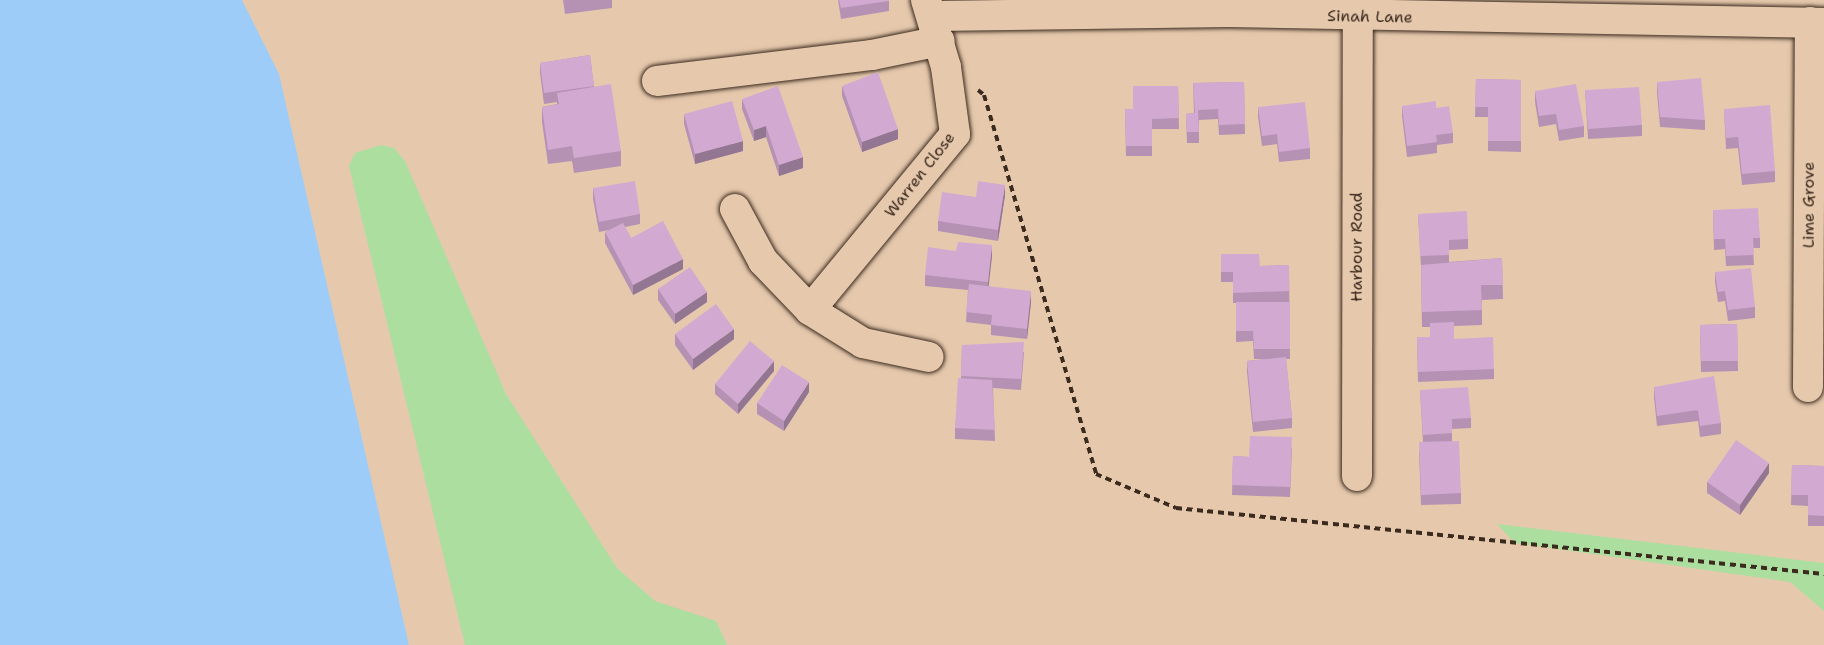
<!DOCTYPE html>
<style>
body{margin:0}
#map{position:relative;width:1824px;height:645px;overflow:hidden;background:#e6c9ad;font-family:"Shantell Sans",sans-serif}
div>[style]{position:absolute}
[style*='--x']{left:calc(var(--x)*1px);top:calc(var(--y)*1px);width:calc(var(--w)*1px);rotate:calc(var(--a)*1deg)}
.green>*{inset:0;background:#abde9f}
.water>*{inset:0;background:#9eccf9}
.path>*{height:4px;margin-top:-2px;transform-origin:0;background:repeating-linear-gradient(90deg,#3b2a1e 0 6px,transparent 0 10.5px)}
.roads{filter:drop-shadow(0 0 2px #3b2a1e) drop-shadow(0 0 2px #3b2a1e)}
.minor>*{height:30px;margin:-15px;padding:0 15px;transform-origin:15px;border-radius:15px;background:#e6c9ad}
.wall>*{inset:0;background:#b592b4}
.shaded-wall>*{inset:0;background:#937792}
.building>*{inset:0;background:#d2aad1}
span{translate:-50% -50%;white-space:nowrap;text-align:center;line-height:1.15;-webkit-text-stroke:5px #e6c9ad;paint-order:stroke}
.street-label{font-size:16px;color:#3b2a1e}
</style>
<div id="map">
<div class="green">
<i style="clip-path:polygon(381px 145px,394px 148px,405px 161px,506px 394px,617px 568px,655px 601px,716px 621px,727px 645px,465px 645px,349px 166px,355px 153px)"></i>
<i style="clip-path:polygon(1497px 524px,1824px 563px,1824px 611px,1790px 582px,1515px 543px)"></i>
</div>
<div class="water">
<i style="clip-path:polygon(0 0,242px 0,279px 74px,409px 645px,0 645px)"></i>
</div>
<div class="path">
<i style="--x:978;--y:90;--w:8;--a:40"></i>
<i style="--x:984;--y:95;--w:395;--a:73.5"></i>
<i style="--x:1096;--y:474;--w:87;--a:23"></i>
<i style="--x:1176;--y:508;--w:651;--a:5.82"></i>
</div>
<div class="roads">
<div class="minor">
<i style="--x:935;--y:16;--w:294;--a:-0.8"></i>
<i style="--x:1229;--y:12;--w:595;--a:1.06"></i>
<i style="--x:657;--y:81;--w:217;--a:-6.9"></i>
<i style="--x:872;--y:55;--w:69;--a:-11.6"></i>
<i style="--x:735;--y:209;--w:59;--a:61.7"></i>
<i style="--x:763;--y:261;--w:68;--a:46.2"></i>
<i style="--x:810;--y:310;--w:62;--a:31.9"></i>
<i style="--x:863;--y:343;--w:67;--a:12"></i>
<i style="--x:810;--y:310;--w:228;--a:-50.5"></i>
<i style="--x:955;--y:134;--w:68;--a:-97.7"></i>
<i style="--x:946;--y:67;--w:70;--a:-106.6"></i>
<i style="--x:1808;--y:387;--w:365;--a:-89.7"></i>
<i style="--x:1357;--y:476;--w:458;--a:-89.9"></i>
</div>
</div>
<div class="wall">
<i style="clip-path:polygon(563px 0,612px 0,612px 8px,565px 14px)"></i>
<i style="clip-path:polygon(838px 0,889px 0,889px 11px,841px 19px)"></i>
<i style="clip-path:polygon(590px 55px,594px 87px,621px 151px,621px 166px,574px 173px,572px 161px,548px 164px,542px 122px,542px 107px,557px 104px,557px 102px,544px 104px,540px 73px,540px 63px)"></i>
<i style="clip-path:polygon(1476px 79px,1521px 80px,1521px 152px,1488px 151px,1488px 117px,1475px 117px)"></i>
<i style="clip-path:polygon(1244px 82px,1245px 134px,1219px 135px,1218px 119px,1199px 120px,1199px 143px,1187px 143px,1186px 114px,1194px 113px,1193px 83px)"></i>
<i style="clip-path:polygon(1657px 82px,1705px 120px,1705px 130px,1660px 127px,1657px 93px)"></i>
<i style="clip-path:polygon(842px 86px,898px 139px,862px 152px,842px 96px)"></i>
<i style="clip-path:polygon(1178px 86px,1179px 129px,1152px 129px,1152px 156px,1126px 156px,1125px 109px,1133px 109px)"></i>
<i style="clip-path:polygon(1585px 90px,1642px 125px,1642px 136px,1588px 139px)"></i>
<i style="clip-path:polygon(1535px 91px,1584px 126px,1584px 137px,1559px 141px,1556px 124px,1539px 127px,1535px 102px)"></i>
<i style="clip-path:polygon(742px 99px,803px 168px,779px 176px,766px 137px,754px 141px,742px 109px)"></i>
<i style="clip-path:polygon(1402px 106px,1436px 108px,1453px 133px,1453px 143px,1437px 145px,1437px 153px,1407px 157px,1402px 116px)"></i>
<i style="clip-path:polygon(1258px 107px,1310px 148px,1310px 159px,1279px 162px,1277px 144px,1262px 146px,1258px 117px)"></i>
<i style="clip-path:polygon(1724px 109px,1775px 171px,1775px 182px,1742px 185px,1738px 148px,1726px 149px)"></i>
<i style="clip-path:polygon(684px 114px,743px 151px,695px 164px,684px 124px)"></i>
<i style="clip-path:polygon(593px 188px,640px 214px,640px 224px,625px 227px,631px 238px,683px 269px,633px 295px,605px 243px,605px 232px,609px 230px,599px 232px,593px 199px)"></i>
<i style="clip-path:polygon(1005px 195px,998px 241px,938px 231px,938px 221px,976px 197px)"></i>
<i style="clip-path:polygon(1713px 210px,1760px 238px,1760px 248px,1753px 248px,1754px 265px,1726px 266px,1725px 249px,1714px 250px)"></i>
<i style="clip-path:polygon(1418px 214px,1468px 239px,1468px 249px,1449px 250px,1449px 262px,1502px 258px,1503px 299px,1482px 300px,1482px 325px,1454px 326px,1454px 339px,1494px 369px,1494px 379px,1418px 382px,1417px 337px,1430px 337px,1430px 327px,1422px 327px,1421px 267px)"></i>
<i style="clip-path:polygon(1221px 254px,1260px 266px,1289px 265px,1290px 359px,1286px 359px,1292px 418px,1292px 428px,1253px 432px,1247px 372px,1247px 361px,1266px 359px,1254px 359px,1253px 341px,1236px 342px,1236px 303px,1233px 303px,1233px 282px,1221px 282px)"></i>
<i style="clip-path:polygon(992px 256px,988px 286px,1031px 302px,1027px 339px,991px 335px,991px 325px,966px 322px,968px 290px,925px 286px,925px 275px)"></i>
<i style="clip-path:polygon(1715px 272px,1755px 307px,1755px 318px,1728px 321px,1725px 301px,1718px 302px,1715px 282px)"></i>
<i style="clip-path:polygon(658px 289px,707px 302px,675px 324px,658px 300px)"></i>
<i style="clip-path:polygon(1737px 324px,1738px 371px,1701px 372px,1700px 325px)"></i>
<i style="clip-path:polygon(675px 334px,734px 339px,693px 370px,675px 345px)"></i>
<i style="clip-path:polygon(962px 345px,1024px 352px,1021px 390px,993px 388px,995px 441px,955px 439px,955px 428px,961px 378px)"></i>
<i style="clip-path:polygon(774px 371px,738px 414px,715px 394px,715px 384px)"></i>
<i style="clip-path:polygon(1654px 387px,1721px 423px,1721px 434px,1700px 437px,1698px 421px,1657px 426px,1654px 398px)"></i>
<i style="clip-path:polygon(1420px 390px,1471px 418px,1471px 428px,1452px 429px,1452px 441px,1461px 493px,1461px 504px,1421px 505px,1419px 453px,1423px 442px)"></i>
<i style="clip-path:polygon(809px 392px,784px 431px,757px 414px,757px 403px)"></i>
<i style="clip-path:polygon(1292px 448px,1290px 497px,1232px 495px,1233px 456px,1249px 457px)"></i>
<i style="clip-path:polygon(1792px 465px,1824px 466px,1824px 526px,1808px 526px,1808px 506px,1791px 505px)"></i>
<i style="clip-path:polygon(1769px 473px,1740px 515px,1707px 493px,1707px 482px)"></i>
</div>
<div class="shaded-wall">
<i style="clip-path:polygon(766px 126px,766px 137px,754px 141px,754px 130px)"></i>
<i style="clip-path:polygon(898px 129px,898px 139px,862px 152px,862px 142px)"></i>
<i style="clip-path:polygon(743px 141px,743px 151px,695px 164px,695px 154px)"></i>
<i style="clip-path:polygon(803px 157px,803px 168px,779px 176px,779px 165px)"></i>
<i style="clip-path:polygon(1005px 185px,1005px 195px,998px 241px,998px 230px)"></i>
<i style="clip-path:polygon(992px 245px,992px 256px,988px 292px,988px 282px)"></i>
<i style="clip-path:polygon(683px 259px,683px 269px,633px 295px,633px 285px)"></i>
<i style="clip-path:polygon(1031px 291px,1031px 302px,1027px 339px,1027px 329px)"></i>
<i style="clip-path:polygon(707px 292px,707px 302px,675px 324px,675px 314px)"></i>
<i style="clip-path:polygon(734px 329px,734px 339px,693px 370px,693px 359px)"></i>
<i style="clip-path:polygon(774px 361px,774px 371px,738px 414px,738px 404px)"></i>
<i style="clip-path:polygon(809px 382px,809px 392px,784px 431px,784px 421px)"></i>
<i style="clip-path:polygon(1769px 463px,1769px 473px,1740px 515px,1740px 505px)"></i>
</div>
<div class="building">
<i style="clip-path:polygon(839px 0,889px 0,889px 1px,841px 8px)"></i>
<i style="clip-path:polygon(590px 55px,594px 86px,544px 93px,540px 63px)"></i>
<i style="clip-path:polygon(878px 72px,898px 129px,862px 142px,842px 86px)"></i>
<i style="clip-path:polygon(1701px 78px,1705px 120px,1660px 117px,1657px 82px)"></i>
<i style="clip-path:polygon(1476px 79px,1521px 80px,1521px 141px,1488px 141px,1488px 107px,1475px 107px)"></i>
<i style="clip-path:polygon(1244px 82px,1245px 124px,1219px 125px,1218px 109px,1198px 110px,1199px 132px,1187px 132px,1186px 114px,1195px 113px,1193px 83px)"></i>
<i style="clip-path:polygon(611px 84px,621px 151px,574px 158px,572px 146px,548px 150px,542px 107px,559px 104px,557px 93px)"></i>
<i style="clip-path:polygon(1576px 84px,1584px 126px,1559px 130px,1556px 114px,1539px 116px,1535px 91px)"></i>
<i style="clip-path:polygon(778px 86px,803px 157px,779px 165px,766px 126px,754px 130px,742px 99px)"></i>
<i style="clip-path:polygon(1133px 86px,1178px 86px,1179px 118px,1152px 119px,1152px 146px,1126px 146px,1125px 109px,1133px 109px)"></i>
<i style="clip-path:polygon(1639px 87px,1642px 125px,1588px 129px,1585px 90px)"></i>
<i style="clip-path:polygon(732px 101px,743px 141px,695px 154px,684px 114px)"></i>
<i style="clip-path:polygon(1436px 101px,1436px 108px,1449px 106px,1453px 133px,1436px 135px,1437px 142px,1407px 146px,1402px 106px)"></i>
<i style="clip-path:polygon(1305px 102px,1310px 148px,1279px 152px,1277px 134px,1262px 136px,1258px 107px)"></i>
<i style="clip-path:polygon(1770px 105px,1775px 171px,1742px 174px,1738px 137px,1726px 138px,1724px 109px)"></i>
<i style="clip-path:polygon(635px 181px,640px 214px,599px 222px,593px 188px)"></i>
<i style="clip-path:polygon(978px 181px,1005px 185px,998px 230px,938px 221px,942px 192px,976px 197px)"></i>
<i style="clip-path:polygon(1758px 208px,1760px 238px,1753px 238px,1754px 255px,1726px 256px,1725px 239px,1714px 239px,1713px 210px)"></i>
<i style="clip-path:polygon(1467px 211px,1468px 239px,1449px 240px,1449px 255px,1420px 256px,1418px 214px)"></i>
<i style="clip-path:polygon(663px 221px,683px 259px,633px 285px,605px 232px,623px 223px,631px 238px)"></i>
<i style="clip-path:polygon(958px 242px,992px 245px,988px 282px,925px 275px,928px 247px,956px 251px)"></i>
<i style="clip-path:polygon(1221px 254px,1259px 254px,1260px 266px,1289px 265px,1289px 291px,1233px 293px,1233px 272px,1221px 272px)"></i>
<i style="clip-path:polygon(1502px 258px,1503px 285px,1481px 285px,1482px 310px,1422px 312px,1421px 265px)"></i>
<i style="clip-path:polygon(690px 267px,707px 292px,675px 314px,658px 289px)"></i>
<i style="clip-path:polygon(1751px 268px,1755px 307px,1728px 310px,1725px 291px,1718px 292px,1715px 272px)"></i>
<i style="clip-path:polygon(969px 284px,1031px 291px,1027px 329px,991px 325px,992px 315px,966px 312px)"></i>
<i style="clip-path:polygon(1236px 302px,1290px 302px,1290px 349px,1254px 349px,1253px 331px,1236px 331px)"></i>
<i style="clip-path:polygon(716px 304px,734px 329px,693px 359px,675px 334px)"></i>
<i style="clip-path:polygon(1454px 322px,1454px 339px,1493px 337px,1494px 369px,1418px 372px,1417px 337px,1430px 337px,1430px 323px)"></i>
<i style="clip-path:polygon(1737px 324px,1738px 361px,1701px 361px,1700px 325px)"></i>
<i style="clip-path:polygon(750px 341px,774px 361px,738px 404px,715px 384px)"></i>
<i style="clip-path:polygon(1024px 342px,1021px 379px,961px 376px,962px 345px)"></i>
<i style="clip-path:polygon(1286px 357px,1292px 418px,1253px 422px,1247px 361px)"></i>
<i style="clip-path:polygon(782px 365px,809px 382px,784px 421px,757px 403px)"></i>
<i style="clip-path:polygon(1714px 376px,1721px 423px,1700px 426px,1698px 410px,1657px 416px,1654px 387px)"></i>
<i style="clip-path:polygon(958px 378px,992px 380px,995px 430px,955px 428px)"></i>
<i style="clip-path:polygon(1468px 387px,1471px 418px,1452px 419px,1452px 433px,1423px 435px,1420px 390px)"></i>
<i style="clip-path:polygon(1250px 436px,1292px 437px,1290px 487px,1232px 485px,1233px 456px,1249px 457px)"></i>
<i style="clip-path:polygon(1736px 440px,1769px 463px,1740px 505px,1707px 482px)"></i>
<i style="clip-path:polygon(1459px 441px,1461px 493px,1421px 495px,1419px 442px)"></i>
<i style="clip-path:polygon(1792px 465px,1824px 466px,1824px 516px,1808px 515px,1808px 495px,1791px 495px)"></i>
</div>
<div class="street-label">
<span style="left:1370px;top:17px;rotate:1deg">Sinah Lane</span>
<span style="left:920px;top:175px;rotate:-52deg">Warren Close</span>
<span style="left:1809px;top:205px;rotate:-90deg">Lime Grove</span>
<span style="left:1357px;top:247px;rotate:-90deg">Harbour Road</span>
</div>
</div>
